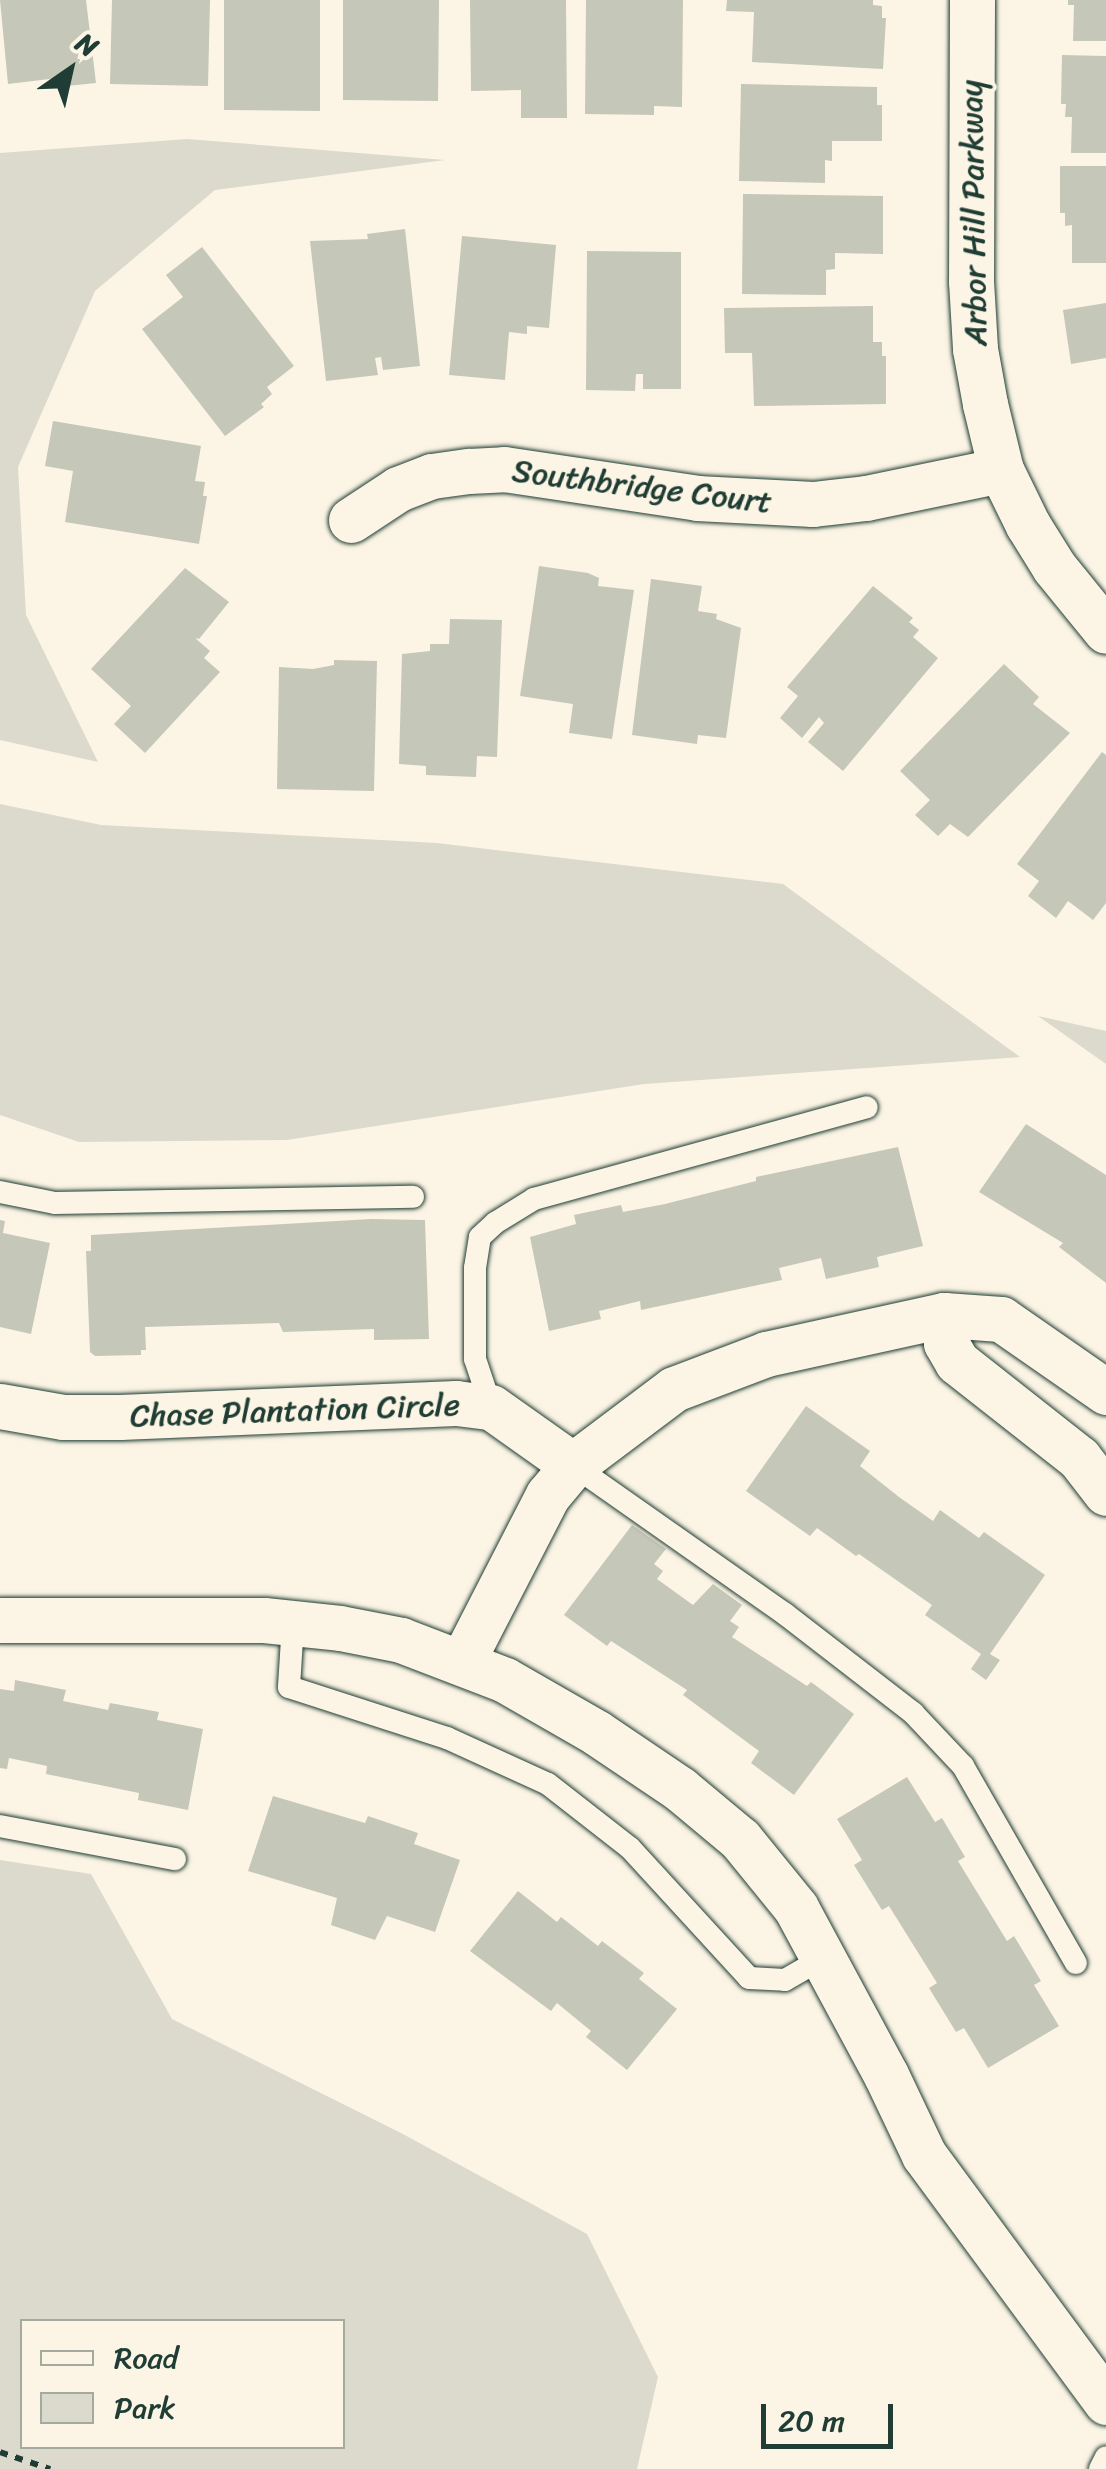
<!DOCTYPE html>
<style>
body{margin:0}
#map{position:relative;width:1106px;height:2469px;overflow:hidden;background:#fcf5e5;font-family:Sriracha,sans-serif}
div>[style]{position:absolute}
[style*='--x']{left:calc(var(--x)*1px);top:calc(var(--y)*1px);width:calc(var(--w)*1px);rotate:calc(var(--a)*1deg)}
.green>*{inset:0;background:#dcdacc}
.building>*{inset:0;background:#c5c7b9}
.path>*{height:6px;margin-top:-3px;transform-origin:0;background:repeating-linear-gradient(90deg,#1f3d34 0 8px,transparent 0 16px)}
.roads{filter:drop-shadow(0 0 2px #1f3d34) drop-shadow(0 0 2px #1f3d34)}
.service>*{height:22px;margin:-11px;padding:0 11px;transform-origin:11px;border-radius:11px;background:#fcf5e5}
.minor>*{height:45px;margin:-22.5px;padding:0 22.5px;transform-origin:22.5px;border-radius:22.5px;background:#fcf5e5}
span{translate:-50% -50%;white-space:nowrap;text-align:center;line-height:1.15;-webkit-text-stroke:8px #fcf5e5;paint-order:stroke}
.street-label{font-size:32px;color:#1f3d34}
.legend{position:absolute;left:20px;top:2319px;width:325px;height:130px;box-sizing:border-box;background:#fcf5e5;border:2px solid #a4ab9e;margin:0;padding:12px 18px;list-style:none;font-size:30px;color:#1f3d34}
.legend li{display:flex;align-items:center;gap:20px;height:50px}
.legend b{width:50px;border:2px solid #a4ab9e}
.north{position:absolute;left:20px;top:20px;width:100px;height:100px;-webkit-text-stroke:8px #fcf5e5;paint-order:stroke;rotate:34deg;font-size:28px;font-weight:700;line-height:40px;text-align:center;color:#1f3d34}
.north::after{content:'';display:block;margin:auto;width:35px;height:45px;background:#1f3d34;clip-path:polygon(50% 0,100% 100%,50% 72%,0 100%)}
.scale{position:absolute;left:761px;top:2404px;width:132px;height:45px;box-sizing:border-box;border:5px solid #1f3d34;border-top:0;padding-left:12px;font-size:30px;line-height:35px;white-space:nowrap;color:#1f3d34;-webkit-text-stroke:8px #fcf5e5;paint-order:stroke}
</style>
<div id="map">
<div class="green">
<i style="clip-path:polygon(187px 139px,445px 160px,215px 190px,95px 291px,18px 467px,26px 615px,98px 762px,0 740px,0 153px)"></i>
<i style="clip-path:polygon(0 804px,101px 825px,437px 843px,783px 884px,1020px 1057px,644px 1084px,287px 1140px,79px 1142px,0 1115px)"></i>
<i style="clip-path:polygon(1038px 1016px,1106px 1031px,1106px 1064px)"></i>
<i style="clip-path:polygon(evenodd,0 1860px,91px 1874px,172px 2019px,401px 2133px,587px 2234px,658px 2377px,637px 2469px,0 2469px,0 1860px,22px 2322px,342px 2322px,342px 2446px,22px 2446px,22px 2322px)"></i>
</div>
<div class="building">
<i style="clip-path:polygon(0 0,86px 0,96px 83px,67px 86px,66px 77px,8px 84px)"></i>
<i style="clip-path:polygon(112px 0,210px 0,208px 86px,110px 84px)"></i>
<i style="clip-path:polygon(224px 0,320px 0,320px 111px,224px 110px)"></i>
<i style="clip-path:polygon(343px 0,439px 0,438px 101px,343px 100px)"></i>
<i style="clip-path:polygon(470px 0,566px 0,567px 118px,521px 118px,521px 90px,471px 91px)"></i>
<i style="clip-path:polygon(586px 0,683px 0,682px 107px,654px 106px,654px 115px,585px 114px)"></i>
<i style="clip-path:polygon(727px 0,873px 0,873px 5px,882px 6px,882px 18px,886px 18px,883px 69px,752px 62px,754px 12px,726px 11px)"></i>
<i style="clip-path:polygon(1068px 0,1106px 0,1106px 41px,1073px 41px,1074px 5px,1068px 5px)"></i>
<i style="clip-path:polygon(1062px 55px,1106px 56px,1106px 153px,1071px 153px,1072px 117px,1065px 117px,1066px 104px,1061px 104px)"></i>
<i style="clip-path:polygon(741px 84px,877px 87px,877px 105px,882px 105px,882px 141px,832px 141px,832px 161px,825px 160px,825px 183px,739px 181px)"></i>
<i style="clip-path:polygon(1060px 166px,1106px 166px,1106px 263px,1072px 263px,1072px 225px,1065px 226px,1065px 213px,1060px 213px)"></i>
<i style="clip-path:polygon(743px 194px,883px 196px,883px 254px,835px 253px,835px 269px,826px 270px,826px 295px,742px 294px)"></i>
<i style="clip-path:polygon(405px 229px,420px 366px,383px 370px,381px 357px,375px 358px,378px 375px,326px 381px,310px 241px,368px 239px,367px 234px)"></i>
<i style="clip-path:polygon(462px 236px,556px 245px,549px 328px,527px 326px,527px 334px,509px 332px,505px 380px,449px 375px)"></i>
<i style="clip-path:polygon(202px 247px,294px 366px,267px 387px,272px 394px,261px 404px,264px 407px,225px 436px,142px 329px,183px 297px,166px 275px)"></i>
<i style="clip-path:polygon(587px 251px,681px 252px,681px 389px,643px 389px,643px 374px,636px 374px,635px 391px,586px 390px)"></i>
<i style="clip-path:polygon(1106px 303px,1106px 358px,1071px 364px,1063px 310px)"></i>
<i style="clip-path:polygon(873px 306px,873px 342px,882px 342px,882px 356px,886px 356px,886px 404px,754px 406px,752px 353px,725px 353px,724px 308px)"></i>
<i style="clip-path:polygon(53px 421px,201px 446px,195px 481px,205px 482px,203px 496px,207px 496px,199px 544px,65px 522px,73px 471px,45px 466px)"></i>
<i style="clip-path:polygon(539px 566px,588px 573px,599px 578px,598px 586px,634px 590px,612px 739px,569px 733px,573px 704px,520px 696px)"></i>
<i style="clip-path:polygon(185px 568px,229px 602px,199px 639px,195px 638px,210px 651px,204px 658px,220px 672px,145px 753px,114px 724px,131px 706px,91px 669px)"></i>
<i style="clip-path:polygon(651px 579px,702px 586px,698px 611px,717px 614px,716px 619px,741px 628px,726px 738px,698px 735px,697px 744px,632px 735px)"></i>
<i style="clip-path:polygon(873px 586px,913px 618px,909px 622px,919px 630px,913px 637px,938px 658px,843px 771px,808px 742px,824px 723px,819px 717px,802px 738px,780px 718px,798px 696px,787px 687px)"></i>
<i style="clip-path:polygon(450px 619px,502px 620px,497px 757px,477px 756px,476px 777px,426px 775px,426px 766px,399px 764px,402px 654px,430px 651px,430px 644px,449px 644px)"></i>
<i style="clip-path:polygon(334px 660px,377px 661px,374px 791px,277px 789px,279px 667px,313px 669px,334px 665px)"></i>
<i style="clip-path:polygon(1004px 664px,1039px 697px,1033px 704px,1070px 733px,968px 837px,950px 824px,938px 836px,915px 815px,930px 800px,900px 771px)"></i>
<i style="clip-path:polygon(1102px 752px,1106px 755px,1106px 903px,1093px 920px,1068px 901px,1056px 918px,1028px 896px,1039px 881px,1017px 864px)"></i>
<i style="clip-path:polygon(1026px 1124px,1106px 1175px,1106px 1283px,1059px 1247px,1063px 1243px,979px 1192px)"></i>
<i style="clip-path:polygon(898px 1147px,923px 1246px,877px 1257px,879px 1267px,826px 1279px,821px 1258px,779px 1268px,782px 1280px,641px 1310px,640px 1301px,599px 1311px,601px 1319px,549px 1331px,530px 1237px,576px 1224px,574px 1215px,621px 1205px,623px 1212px,665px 1204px,756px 1181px,756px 1177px)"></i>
<i style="clip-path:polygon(371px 1219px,425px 1220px,429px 1339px,374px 1340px,374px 1329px,283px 1332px,279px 1323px,145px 1327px,146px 1350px,141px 1350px,141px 1355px,95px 1356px,90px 1352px,86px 1251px,91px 1251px,91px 1235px)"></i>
<i style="clip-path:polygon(0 1220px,5px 1221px,3px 1233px,50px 1243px,31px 1334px,0 1327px)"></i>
<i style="clip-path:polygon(806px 1406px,870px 1451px,860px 1466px,899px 1497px,933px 1521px,940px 1510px,979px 1538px,984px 1532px,1045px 1575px,990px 1654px,1000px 1660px,986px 1680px,971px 1669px,981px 1654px,925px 1615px,932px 1605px,859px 1554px,856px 1556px,817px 1528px,810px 1536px,746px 1491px)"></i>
<i style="clip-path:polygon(632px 1525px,666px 1549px,654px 1564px,663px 1571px,657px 1579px,693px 1605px,713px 1584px,742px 1605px,730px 1621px,739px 1627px,732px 1637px,807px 1686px,811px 1682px,854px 1714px,794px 1795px,751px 1763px,759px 1751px,683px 1695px,687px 1690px,611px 1641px,607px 1646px,564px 1615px)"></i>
<i style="clip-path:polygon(15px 1680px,66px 1690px,63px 1701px,108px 1710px,110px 1703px,159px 1712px,157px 1720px,203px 1729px,188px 1810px,138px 1800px,139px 1793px,46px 1774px,47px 1766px,9px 1758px,7px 1769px,0 1768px,0 1689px,14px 1691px)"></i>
<i style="clip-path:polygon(907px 1777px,935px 1822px,942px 1818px,965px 1857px,958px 1861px,1007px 1941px,1014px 1936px,1041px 1981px,1034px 1985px,1059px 2026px,988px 2068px,964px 2028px,956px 2032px,929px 1988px,937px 1983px,889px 1906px,882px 1910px,854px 1865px,862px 1860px,837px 1819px)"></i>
<i style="clip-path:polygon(273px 1796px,365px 1823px,368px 1816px,418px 1833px,414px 1844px,460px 1860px,435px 1932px,387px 1916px,375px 1940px,331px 1925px,337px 1898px,248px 1871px)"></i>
<i style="clip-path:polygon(518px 1891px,557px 1922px,561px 1917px,598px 1946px,602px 1941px,644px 1973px,639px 1979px,677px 2009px,627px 2070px,586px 2037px,591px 2031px,557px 2003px,551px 2011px,470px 1951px)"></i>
</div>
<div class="path">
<i style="--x:0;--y:2452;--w:53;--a:18.8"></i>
</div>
<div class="roads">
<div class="service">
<i style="--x:0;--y:1192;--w:56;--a:11.3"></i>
<i style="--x:55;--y:1203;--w:358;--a:-1"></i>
<i style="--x:491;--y:1407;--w:51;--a:-108.4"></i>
<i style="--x:475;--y:1359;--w:91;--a:-90"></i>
<i style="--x:475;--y:1268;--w:31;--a:-81"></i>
<i style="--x:480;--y:1237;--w:21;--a:-43"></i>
<i style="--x:495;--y:1223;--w:46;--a:-31.6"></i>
<i style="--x:534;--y:1199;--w:345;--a:-15.4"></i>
<i style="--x:573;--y:1465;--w:259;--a:35.1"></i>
<i style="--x:785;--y:1614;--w:162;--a:37.7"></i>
<i style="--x:913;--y:1713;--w:73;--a:46.7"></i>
<i style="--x:963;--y:1766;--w:227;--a:60.2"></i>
<i style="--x:293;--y:1623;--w:64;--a:93.6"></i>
<i style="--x:289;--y:1687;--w:166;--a:17.9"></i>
<i style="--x:447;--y:1738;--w:111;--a:24.5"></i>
<i style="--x:548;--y:1784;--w:104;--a:38"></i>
<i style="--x:630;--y:1848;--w:176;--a:47.5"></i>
<i style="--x:749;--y:1978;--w:36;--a:3"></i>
<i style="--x:785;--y:1980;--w:44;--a:-30.1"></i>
<i style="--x:0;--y:1826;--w:178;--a:10.7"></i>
<i style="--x:1100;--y:2469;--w:13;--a:-63"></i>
</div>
<div class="minor">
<i style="--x:972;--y:0;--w:281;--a:90.2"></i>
<i style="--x:971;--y:281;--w:68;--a:86.6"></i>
<i style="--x:975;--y:349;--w:56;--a:79.7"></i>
<i style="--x:985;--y:404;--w:68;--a:76.4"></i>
<i style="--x:1001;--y:470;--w:61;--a:63.9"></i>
<i style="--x:1028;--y:525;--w:49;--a:58.2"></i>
<i style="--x:1054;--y:567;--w:82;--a:50.9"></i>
<i style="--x:351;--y:520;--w:56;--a:-33.4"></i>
<i style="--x:398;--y:489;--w:36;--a:-21"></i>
<i style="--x:432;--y:476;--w:37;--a:-8"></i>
<i style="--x:469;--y:471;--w:35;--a:-3"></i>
<i style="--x:504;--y:469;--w:195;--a:8.5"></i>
<i style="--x:697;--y:498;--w:116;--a:3"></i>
<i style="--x:813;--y:504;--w:53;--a:-6.5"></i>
<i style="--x:866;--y:498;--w:138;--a:-11.7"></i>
<i style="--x:944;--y:1315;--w:28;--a:86"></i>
<i style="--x:946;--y:1343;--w:22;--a:60"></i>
<i style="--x:957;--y:1362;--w:155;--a:38.2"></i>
<i style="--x:1079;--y:1458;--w:44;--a:52.4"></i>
<i style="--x:0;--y:1406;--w:64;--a:9.9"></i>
<i style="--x:63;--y:1417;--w:57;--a:0"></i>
<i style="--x:120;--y:1417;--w:336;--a:-2.4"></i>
<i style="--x:456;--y:1403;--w:35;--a:7"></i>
<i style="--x:491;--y:1407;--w:100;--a:35.3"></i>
<i style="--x:0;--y:1620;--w:264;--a:0"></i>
<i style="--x:264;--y:1620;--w:76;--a:6"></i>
<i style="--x:340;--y:1628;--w:62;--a:11.1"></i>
<i style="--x:401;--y:1640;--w:111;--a:21"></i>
<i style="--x:505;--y:1680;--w:106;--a:29.9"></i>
<i style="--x:597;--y:1733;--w:100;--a:34"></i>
<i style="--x:680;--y:1789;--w:78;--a:39.8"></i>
<i style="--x:740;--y:1839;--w:89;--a:50.9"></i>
<i style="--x:796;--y:1908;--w:190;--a:61.7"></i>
<i style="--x:886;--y:2075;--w:89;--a:64.6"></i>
<i style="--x:924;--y:2155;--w:307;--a:53.6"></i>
<i style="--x:462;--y:1662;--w:188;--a:-62.8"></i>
<i style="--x:548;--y:1495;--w:39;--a:-50"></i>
<i style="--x:573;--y:1465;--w:126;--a:-37"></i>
<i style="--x:674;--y:1389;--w:98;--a:-20.8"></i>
<i style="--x:766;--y:1354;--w:182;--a:-12.4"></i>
<i style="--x:944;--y:1315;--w:57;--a:4"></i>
<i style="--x:1001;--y:1319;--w:128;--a:34.8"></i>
</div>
</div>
<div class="street-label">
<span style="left:974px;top:213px;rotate:-91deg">Arbor Hill Parkway</span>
<span style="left:642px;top:487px;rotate:7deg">Southbridge Court</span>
<span style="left:295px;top:1411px;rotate:-2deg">Chase Plantation Circle</span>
</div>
<ul class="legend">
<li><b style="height:12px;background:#fcf5e5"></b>Road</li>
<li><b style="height:28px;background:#dcdacc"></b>Park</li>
</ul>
<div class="north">N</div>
<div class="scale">20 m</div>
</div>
